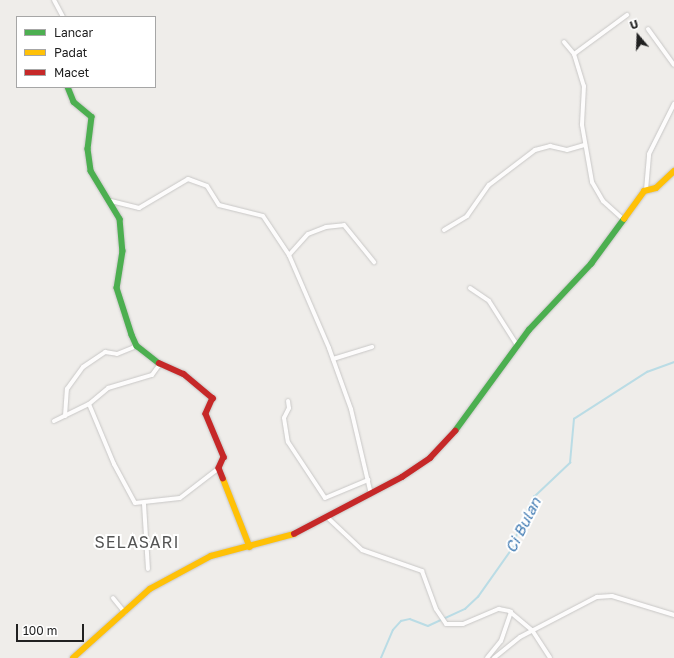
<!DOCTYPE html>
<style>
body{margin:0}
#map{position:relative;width:674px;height:658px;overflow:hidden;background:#efedea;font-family:"Golos Text",sans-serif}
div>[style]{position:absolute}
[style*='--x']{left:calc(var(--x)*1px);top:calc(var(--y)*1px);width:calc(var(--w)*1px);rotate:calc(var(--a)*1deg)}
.stream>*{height:1.5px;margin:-0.75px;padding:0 0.75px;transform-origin:0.75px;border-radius:0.75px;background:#badce5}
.roads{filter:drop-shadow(0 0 1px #c8c7c6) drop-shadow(0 0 1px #c8c7c6)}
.street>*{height:4px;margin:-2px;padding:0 2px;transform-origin:2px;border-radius:2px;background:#fdfcfc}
.fast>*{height:5.5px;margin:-2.75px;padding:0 2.75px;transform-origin:2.75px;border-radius:2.75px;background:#4caf50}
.slow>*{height:5.5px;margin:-2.75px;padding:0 2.75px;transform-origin:2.75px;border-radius:2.75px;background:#ffc107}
.jam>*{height:5.5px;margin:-2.75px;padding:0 2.75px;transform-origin:2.75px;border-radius:2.75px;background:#c62828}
span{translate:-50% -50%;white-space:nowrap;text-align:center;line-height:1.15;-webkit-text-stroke:4px #fff;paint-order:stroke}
.water-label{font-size:15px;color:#407ab2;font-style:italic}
.quarter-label{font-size:16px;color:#545454;letter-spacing:1px}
.legend{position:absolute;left:16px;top:16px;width:140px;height:72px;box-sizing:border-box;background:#fff;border:1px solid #a6a6a6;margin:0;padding:5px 7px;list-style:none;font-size:12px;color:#212121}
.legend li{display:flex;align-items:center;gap:8px;height:20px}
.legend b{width:20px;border:1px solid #a6a6a6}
.north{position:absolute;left:618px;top:16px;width:40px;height:40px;-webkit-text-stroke:3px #fff;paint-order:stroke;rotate:341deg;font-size:11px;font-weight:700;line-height:16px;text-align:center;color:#212121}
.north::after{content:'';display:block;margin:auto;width:14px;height:18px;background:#212121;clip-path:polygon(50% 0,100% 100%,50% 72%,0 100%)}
.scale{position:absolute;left:16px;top:624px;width:68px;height:18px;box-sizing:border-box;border:2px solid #212121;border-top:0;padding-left:5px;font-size:12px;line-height:14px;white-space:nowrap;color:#212121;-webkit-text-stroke:3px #fff;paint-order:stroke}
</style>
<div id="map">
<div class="stream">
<i style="--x:381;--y:658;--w:30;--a:-67"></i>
<i style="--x:393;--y:630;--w:12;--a:-48"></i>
<i style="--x:401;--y:621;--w:9;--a:-13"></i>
<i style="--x:410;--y:619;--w:19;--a:21"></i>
<i style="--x:428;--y:626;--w:41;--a:-24.7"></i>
<i style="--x:465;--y:609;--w:18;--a:-43"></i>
<i style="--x:478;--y:597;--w:62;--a:-54.8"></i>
<i style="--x:514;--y:546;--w:21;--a:-76"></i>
<i style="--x:519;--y:526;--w:33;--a:-63"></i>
<i style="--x:534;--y:497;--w:50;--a:-43.4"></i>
<i style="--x:570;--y:463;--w:44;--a:-84.8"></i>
<i style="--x:574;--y:419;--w:87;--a:-32.8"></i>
<i style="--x:647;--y:372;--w:29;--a:-20"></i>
</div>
<div class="roads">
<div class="street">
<i style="--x:54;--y:0;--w:19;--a:62"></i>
<i style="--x:648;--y:29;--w:44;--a:54.2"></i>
<i style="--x:564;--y:42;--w:16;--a:50"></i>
<i style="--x:574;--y:54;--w:66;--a:-36.3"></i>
<i style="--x:574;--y:54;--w:34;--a:73"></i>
<i style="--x:584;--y:86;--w:39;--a:93"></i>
<i style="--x:582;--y:125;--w:58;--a:80"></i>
<i style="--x:592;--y:182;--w:22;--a:60"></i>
<i style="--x:603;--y:201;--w:28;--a:42"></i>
<i style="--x:646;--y:190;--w:36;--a:-85"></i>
<i style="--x:649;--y:154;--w:56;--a:-63.4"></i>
<i style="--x:111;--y:201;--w:29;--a:14"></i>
<i style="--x:139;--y:208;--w:57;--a:-30.6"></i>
<i style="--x:188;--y:179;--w:20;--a:20"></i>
<i style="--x:207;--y:186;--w:22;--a:58"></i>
<i style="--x:219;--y:205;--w:45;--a:14"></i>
<i style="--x:263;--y:216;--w:47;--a:56.3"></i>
<i style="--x:289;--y:255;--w:101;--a:66.7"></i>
<i style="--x:329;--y:348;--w:65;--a:70.2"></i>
<i style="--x:351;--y:409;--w:87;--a:76.8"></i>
<i style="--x:444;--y:230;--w:27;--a:-31"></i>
<i style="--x:467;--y:216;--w:38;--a:-55"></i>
<i style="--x:489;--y:185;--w:58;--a:-37.3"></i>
<i style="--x:535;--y:150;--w:16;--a:-15"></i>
<i style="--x:550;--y:146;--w:17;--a:13"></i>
<i style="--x:567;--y:150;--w:19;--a:-16"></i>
<i style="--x:289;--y:255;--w:28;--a:-48"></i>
<i style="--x:308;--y:234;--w:19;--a:-21"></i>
<i style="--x:326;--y:227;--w:18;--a:-6"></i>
<i style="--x:344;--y:225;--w:48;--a:51"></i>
<i style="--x:470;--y:288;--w:23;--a:34"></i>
<i style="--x:489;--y:301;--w:52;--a:57.5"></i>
<i style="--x:333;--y:359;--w:41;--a:-17.1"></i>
<i style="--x:288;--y:401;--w:7;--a:82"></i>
<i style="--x:289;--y:408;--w:11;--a:117"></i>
<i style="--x:284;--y:418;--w:24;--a:81"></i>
<i style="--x:288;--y:442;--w:67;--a:56.5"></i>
<i style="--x:325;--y:498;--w:47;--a:-22.7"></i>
<i style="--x:89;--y:404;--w:65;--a:67.4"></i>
<i style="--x:114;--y:464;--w:44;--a:61.7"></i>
<i style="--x:135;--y:503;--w:45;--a:-6.3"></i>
<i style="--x:180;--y:498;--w:49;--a:-37.6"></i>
<i style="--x:65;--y:416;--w:27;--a:-86"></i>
<i style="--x:67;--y:389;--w:27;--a:-54"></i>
<i style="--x:83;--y:367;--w:27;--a:-34"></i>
<i style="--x:105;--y:352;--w:12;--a:9"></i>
<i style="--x:117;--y:354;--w:22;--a:-22"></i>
<i style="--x:54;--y:421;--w:39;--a:-26"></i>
<i style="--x:89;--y:404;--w:25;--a:-40"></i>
<i style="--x:108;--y:388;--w:46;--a:-16.5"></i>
<i style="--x:152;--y:375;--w:14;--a:-54"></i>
<i style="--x:144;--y:504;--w:65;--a:86.5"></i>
<i style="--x:327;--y:517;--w:48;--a:43.3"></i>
<i style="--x:362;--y:550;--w:64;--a:19.3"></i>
<i style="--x:422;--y:571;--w:40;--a:69.8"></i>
<i style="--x:436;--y:609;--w:18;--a:56"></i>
<i style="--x:446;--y:624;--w:17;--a:0"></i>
<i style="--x:463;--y:624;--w:39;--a:-23"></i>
<i style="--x:499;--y:609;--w:10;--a:11"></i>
<i style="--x:509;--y:611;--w:30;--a:40"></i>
<i style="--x:532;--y:630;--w:33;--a:57"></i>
<i style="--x:113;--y:598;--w:19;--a:51"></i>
<i style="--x:487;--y:658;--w:22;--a:-51"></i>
<i style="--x:501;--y:641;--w:31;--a:-71"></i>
<i style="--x:494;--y:658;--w:33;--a:-39"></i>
<i style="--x:520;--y:637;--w:87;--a:-27.5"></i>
<i style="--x:597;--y:597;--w:15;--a:-4"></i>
<i style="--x:612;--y:596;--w:65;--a:17"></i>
</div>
<div class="fast">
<i style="--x:68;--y:87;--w:16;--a:68"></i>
<i style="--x:74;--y:102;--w:23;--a:40"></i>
<i style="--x:92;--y:117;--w:32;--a:97"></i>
<i style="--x:88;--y:149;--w:22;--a:82"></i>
<i style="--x:91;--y:171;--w:56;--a:58.9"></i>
<i style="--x:120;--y:219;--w:32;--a:85"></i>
<i style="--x:123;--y:251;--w:37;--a:99"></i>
<i style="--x:117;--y:288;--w:49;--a:72.3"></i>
<i style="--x:132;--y:335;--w:12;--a:66"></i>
<i style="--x:137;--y:346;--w:28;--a:38"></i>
<i style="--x:455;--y:431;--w:125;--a:-53.8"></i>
<i style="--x:529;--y:330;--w:91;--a:-46.8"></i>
<i style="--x:591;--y:264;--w:56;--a:-53.7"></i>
</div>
<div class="slow">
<i style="--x:624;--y:219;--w:34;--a:-54"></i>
<i style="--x:644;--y:191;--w:12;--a:-14"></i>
<i style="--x:656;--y:188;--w:25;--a:-43"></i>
<i style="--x:223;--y:478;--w:74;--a:68.6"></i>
<i style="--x:73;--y:658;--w:103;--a:-41.9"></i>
<i style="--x:150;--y:589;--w:69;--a:-28.4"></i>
<i style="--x:211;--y:556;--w:86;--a:-14.8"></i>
</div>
<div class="jam">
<i style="--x:159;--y:363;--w:27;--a:24"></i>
<i style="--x:184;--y:374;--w:38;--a:40"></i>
<i style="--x:213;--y:398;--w:17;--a:114"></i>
<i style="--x:206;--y:414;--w:47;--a:67.3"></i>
<i style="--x:224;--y:457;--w:12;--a:114"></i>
<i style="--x:219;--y:468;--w:11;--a:68"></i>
<i style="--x:294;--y:534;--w:122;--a:-27.8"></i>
<i style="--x:402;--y:477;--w:34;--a:-34"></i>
<i style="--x:430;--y:458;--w:37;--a:-47"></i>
</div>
</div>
<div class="water-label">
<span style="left:523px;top:525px;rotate:-63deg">Ci Bulan</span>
</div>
<div class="quarter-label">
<span style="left:137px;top:542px">SELASARI</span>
</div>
<ul class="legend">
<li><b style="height:5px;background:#4caf50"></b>Lancar</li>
<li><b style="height:5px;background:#ffc107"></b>Padat</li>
<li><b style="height:5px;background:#c62828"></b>Macet</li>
</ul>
<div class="north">U</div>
<div class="scale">100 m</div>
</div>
